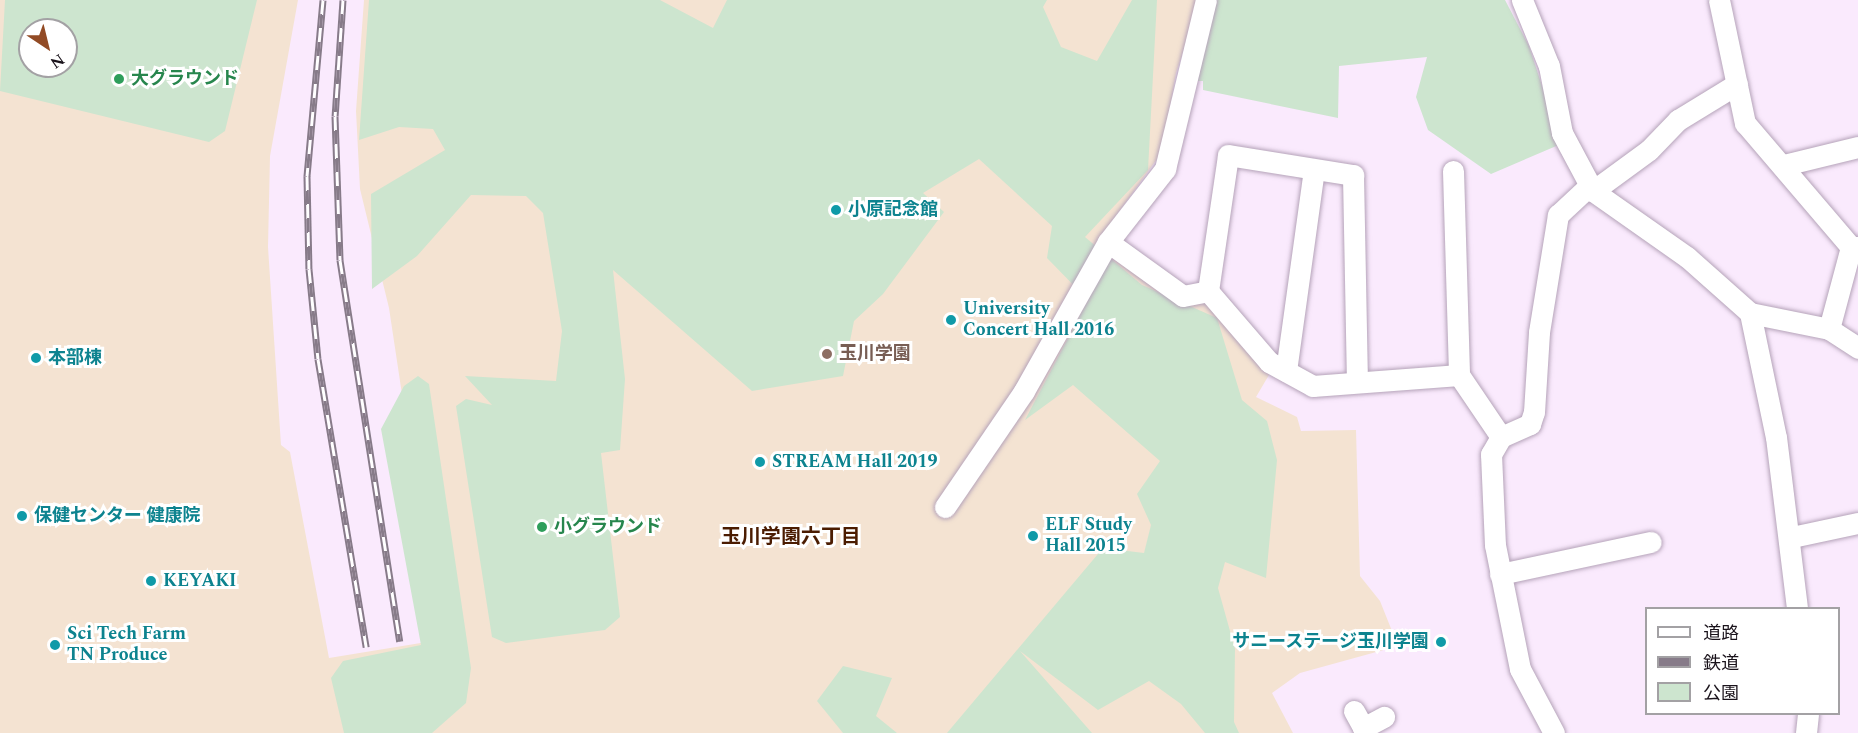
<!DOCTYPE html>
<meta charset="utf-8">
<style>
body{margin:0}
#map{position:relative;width:1858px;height:733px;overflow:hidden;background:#faeafd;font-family:Spectral,"Noto Sans JP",serif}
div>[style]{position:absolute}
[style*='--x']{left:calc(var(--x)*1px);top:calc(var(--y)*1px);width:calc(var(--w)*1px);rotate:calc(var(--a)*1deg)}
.education>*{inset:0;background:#f4e3d2}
.green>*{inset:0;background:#cde5cf}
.roads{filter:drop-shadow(0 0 2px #b5a3b9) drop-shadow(0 0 2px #b5a3b9)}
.minor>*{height:21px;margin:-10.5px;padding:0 10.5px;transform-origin:10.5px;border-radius:10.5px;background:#fff}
.rail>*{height:7px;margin-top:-3.5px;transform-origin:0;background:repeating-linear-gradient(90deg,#fff 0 14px,#877b89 0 28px);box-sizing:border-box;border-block:2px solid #877b89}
.dots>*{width:16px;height:16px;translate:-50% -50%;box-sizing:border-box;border:3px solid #fff;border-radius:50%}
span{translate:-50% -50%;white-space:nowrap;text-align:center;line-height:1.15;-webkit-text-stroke:6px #fff;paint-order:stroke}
.leisure-label{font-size:18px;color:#27864d;font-weight:700}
.left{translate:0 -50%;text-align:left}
.culture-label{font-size:18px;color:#0d838f;font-weight:700}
.right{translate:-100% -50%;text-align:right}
.education-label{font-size:18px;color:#785e54;font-weight:700}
.neighbourhood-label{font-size:20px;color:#4b1c01;font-weight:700}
.legend{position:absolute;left:1645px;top:607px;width:195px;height:108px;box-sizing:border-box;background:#fff;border:2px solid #a3a1a4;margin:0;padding:8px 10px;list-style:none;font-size:18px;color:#1a131b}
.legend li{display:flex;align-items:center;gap:12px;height:30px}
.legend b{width:30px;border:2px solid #a3a1a4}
.north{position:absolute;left:18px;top:18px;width:60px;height:60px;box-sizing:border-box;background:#fff;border:2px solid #a3a1a4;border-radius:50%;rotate:145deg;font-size:16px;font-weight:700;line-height:24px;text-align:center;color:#1a131b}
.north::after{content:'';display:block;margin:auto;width:21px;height:27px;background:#924b25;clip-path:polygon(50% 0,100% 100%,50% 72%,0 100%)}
</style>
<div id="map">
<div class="education">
<i style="clip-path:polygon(evenodd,0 0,298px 0,270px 156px,268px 247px,281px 445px,290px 452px,329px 658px,439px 640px,389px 308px,360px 189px,356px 111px,364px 0,1200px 0,1176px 73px,1162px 152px,1097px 242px,1206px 300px,1273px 368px,1256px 397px,1297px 417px,1301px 431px,1356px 430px,1360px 576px,1380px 601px,1398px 646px,1300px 673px,1272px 693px,1293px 733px,0 733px,0 0,30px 30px,66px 30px,66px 66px,30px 66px,30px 30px)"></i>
</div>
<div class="green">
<i style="clip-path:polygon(evenodd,5px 0,257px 0,225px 131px,209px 142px,0 91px,5px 0,30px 30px,66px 30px,66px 66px,30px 66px,30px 30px)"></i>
<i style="clip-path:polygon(369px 0,660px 0,713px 28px,727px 0,1047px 0,1043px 7px,1061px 47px,1097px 61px,1132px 0,1157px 0,1148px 170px,1085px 237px,1142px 285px,1217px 318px,1242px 400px,1267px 421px,1277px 460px,1266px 578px,1225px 562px,1218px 588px,1235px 649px,1234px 722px,1239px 733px,1205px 733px,1181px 704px,1149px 681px,1098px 710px,1020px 651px,1092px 733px,947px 733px,1103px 548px,1144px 553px,1151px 525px,1137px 494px,1160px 461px,1073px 385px,1025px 420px,1088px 300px,1047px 258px,1052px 226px,979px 159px,923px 193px,944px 212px,883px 294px,854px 321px,843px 376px,752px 391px,613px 270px,625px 379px,620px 450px,601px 453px,620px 617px,605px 630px,506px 643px,492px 637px,456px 406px,466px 399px,492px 405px,465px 376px,556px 381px,562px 331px,543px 213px,526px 196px,471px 195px,417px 256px,372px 289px,371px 194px,445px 150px,433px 129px,399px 127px,359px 140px)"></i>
<i style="clip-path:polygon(1214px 0,1505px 0,1529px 46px,1561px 144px,1491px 174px,1428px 130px,1416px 97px,1427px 57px,1339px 66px,1338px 118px,1203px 90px,1203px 81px,1198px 81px)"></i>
<i style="clip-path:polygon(418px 376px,429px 384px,471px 668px,466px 703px,432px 733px,344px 733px,331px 678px,343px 661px,421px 645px,381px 429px,404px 386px)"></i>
<i style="clip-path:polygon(843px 666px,892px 678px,876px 716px,897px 733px,843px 733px,817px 701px)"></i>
</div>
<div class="roads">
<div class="minor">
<i style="--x:1522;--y:0;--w:71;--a:67.8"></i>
<i style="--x:1549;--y:66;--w:68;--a:79"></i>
<i style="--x:1562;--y:133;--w:66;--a:61.9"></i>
<i style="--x:1593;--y:191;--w:115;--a:35.1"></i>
<i style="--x:1687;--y:257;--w:84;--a:41.6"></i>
<i style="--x:1750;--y:313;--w:81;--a:11.4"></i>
<i style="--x:1829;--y:329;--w:35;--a:33"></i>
<i style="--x:1719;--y:0;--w:126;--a:78.1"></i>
<i style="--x:1745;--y:123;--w:163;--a:49.5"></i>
<i style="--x:1784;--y:165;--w:76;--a:-13.7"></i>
<i style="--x:1453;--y:171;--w:204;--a:88.3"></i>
<i style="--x:1459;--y:375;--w:75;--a:55.9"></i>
<i style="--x:1501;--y:437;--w:20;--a:120"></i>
<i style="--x:1491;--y:454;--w:91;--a:87.5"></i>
<i style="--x:1495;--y:545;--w:126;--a:78.6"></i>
<i style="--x:1520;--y:669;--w:72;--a:62"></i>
<i style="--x:1593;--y:191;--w:69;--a:-36.2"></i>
<i style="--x:1649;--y:150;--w:42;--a:-46"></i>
<i style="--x:1678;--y:120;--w:69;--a:-31.4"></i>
<i style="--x:1108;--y:242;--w:92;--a:35.8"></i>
<i style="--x:1183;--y:296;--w:25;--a:-11"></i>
<i style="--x:1208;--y:291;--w:94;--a:49.3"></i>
<i style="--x:1269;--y:362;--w:50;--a:28.6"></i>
<i style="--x:1313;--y:386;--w:146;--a:-4.3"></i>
<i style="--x:1208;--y:291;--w:137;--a:-81.6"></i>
<i style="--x:1228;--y:155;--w:127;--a:9.1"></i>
<i style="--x:1353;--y:175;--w:207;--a:88.9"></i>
<i style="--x:1750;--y:313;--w:127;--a:78.2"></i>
<i style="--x:1776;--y:437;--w:172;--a:83"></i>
<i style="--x:1829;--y:329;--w:85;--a:-75"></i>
<i style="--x:1851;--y:247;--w:7;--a:0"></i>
<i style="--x:1286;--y:371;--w:203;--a:-82.1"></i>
<i style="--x:1501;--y:437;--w:32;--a:-24"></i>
<i style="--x:1530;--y:424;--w:13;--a:-72"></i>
<i style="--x:1534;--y:412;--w:80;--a:-86.4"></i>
<i style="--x:1539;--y:332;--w:119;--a:-80.8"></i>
<i style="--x:1558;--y:215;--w:41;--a:-43"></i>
<i style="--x:945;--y:507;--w:140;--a:-55.7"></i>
<i style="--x:1024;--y:391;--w:171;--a:-60.6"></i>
<i style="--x:1108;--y:242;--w:93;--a:-52"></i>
<i style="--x:1165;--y:169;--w:174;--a:-76.4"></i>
<i style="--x:1792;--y:537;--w:67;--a:-12"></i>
<i style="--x:1500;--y:574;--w:154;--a:-12"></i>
<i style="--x:1354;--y:711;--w:25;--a:61"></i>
<i style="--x:1363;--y:728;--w:24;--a:-28"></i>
<i style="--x:1806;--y:733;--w:19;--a:-84"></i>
</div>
</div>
<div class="rail">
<i style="--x:323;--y:0;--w:177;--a:95.2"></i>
<i style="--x:307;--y:176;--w:93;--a:88.8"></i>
<i style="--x:309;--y:269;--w:90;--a:84.3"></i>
<i style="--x:318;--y:359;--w:292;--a:80.5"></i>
<i style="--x:343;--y:0;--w:116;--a:93.9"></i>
<i style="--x:335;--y:116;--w:144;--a:88"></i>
<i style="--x:340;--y:260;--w:386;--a:81.1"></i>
</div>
<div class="dots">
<i style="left:119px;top:79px;background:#2e9e5b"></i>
<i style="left:836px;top:210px;background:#0f9aa8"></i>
<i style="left:951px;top:320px;background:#0f9aa8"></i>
<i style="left:827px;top:354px;background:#8d6e63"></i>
<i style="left:36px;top:358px;background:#0f9aa8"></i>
<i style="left:760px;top:462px;background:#0f9aa8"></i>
<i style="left:22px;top:516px;background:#0f9aa8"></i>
<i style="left:542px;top:527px;background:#2e9e5b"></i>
<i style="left:1033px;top:536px;background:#0f9aa8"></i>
<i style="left:151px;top:581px;background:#0f9aa8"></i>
<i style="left:1441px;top:642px;background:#0f9aa8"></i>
<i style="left:55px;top:645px;background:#0f9aa8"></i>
</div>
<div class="leisure-label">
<span class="left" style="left:131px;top:79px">大グラウンド</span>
<span class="left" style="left:554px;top:527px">小グラウンド</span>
</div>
<div class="culture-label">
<span class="left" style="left:848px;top:210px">小原記念館</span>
<span class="left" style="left:963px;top:320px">University<br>Concert Hall 2016</span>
<span class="left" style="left:48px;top:358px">本部棟</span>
<span class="left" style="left:772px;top:462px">STREAM Hall 2019</span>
<span class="left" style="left:34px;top:516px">保健センター 健康院</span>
<span class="left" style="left:1045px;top:536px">ELF Study<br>Hall 2015</span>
<span class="left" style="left:163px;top:581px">KEYAKI</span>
<span class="left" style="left:67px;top:645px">Sci Tech Farm<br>TN Produce</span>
<span class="right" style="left:1429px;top:642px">サニーステージ玉川学園</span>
</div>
<div class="education-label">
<span class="left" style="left:839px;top:354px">玉川学園</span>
</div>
<div class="neighbourhood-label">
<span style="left:791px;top:537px">玉川学園六丁目</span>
</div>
<ul class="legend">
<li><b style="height:8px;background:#fff"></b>道路</li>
<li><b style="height:8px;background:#877b89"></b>鉄道</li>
<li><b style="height:16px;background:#cde5cf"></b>公園</li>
</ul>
<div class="north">N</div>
</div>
